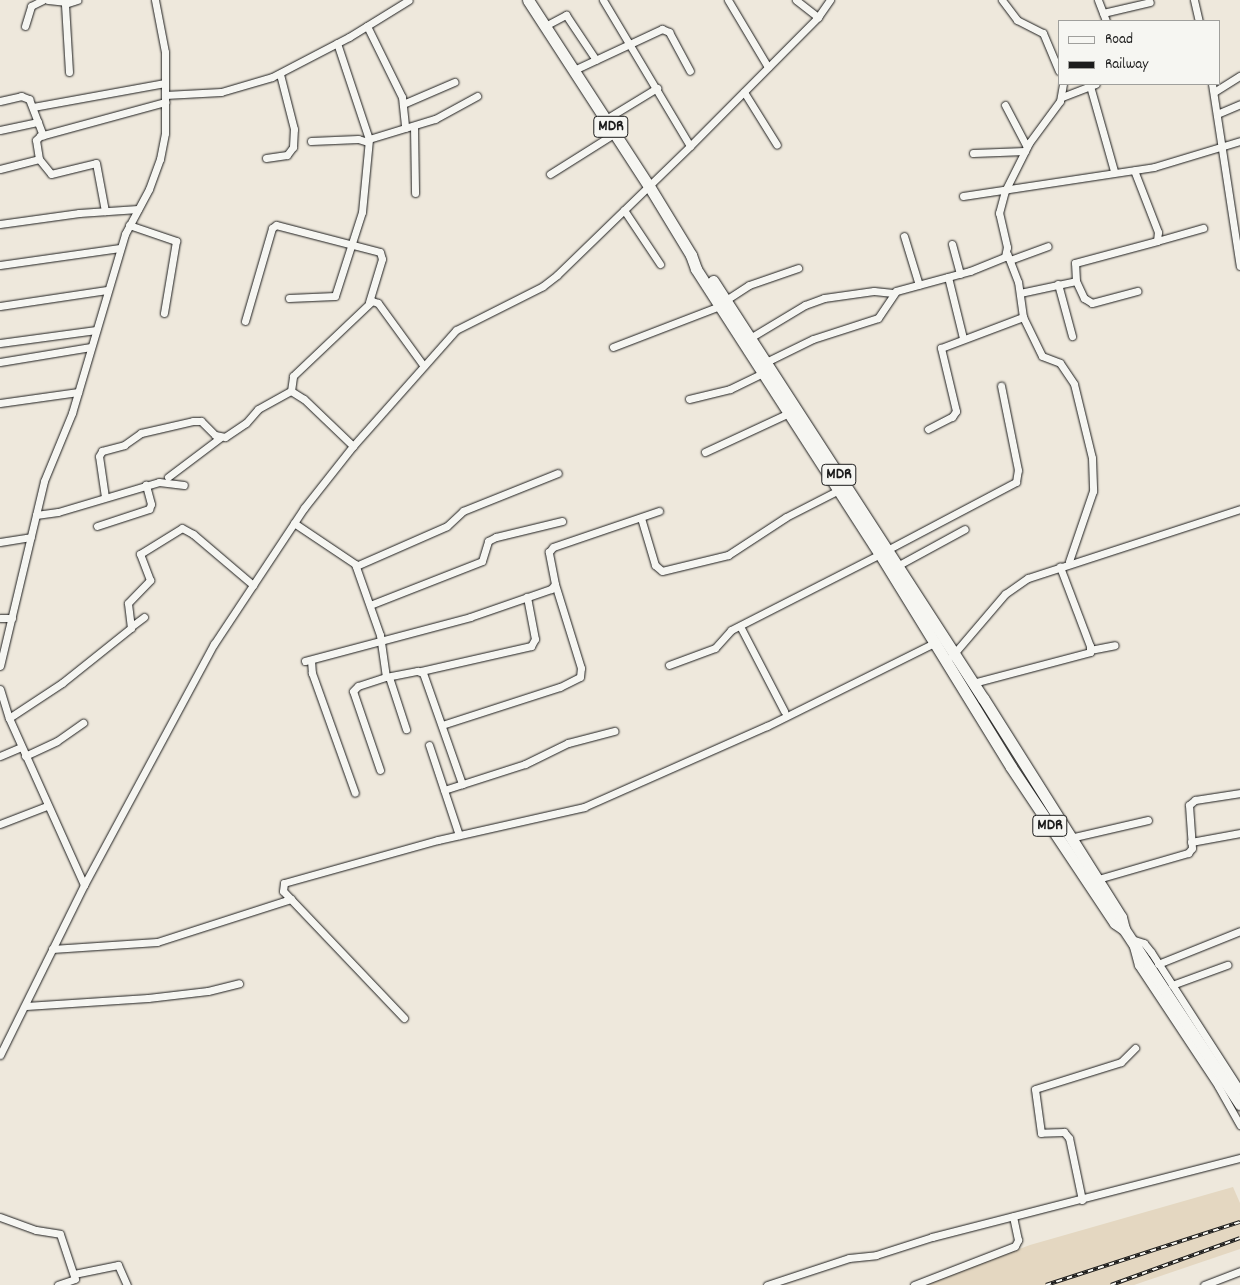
<!DOCTYPE html>
<style>
body{margin:0}
#map{position:relative;width:1240px;height:1285px;overflow:hidden;background:#eee8dc;font-family:Dekko,sans-serif}
div>[style]{position:absolute}
[style*='--x']{left:calc(var(--x)*1px);top:calc(var(--y)*1px);width:calc(var(--w)*1px);rotate:calc(var(--a)*1deg)}
.built>*{inset:0;background:#e4d7c1}
.roads{filter:drop-shadow(0 0 1px #1c1c1c) drop-shadow(0 0 1px #1c1c1c)}
.minor>*{height:7px;margin:-3.5px;padding:0 3.5px;transform-origin:3.5px;border-radius:3.5px;background:#f6f6f2}
.primary>*{height:11px;margin:-5.5px;padding:0 5.5px;transform-origin:5.5px;border-radius:5.5px;background:#f6f6f2}
.rail>*{height:4px;margin-top:-2px;transform-origin:0;background:repeating-linear-gradient(90deg,#f6f6f2 0 5.5px,#1c1c1c 0 11px);box-sizing:border-box;border-block:1px solid #1c1c1c}
span{translate:-50% -50%;white-space:nowrap;text-align:center;line-height:1.15;-webkit-text-stroke:5px #f6f6f2;paint-order:stroke}
.shield-label span{padding:1px 4px;background:#f6f6f2;border:1px solid;border-radius:4px;-webkit-text-stroke-width:0}
.shield-label{font-size:16px;color:#1c1c1c;font-weight:700}
.legend{position:absolute;left:1058px;top:20px;width:162px;height:65px;box-sizing:border-box;background:#f6f6f2;border:1px solid #9f9f9c;margin:0;padding:6px 9px;list-style:none;font-size:15px;color:#1c1c1c}
.legend li{display:flex;align-items:center;gap:10px;height:25px}
.legend b{width:25px;border:1px solid #9f9f9c}
</style>
<div id="map">
<div class="built">
<i style="clip-path:polygon(1233px 1187px,1240px 1203px,1240px 1249px,1134px 1285px,923px 1285px,1030px 1245px)"></i>
</div>
<div class="roads">
<div class="minor">
<i style="--x:48;--y:0;--w:19;--a:6"></i>
<i style="--x:603;--y:0;--w:170;--a:59.2"></i>
<i style="--x:728;--y:0;--w:78;--a:59.2"></i>
<i style="--x:796;--y:0;--w:28;--a:38"></i>
<i style="--x:1002;--y:0;--w:25;--a:53"></i>
<i style="--x:1017;--y:20;--w:29;--a:27"></i>
<i style="--x:1043;--y:33;--w:41;--a:67.2"></i>
<i style="--x:1098;--y:0;--w:22;--a:69"></i>
<i style="--x:1194;--y:0;--w:22;--a:77"></i>
<i style="--x:1103;--y:13;--w:48;--a:-13.2"></i>
<i style="--x:25;--y:26;--w:21;--a:-73"></i>
<i style="--x:31;--y:6;--w:13;--a:-27"></i>
<i style="--x:367;--y:26;--w:79;--a:63.8"></i>
<i style="--x:402;--y:97;--w:31;--a:84"></i>
<i style="--x:545;--y:26;--w:24;--a:-28"></i>
<i style="--x:566;--y:15;--w:54;--a:56.3"></i>
<i style="--x:337;--y:43;--w:101;--a:71.6"></i>
<i style="--x:574;--y:70;--w:97;--a:-25"></i>
<i style="--x:662;--y:29;--w:8;--a:23"></i>
<i style="--x:669;--y:32;--w:44;--a:61.7"></i>
<i style="--x:69;--y:72;--w:68;--a:-93.4"></i>
<i style="--x:65;--y:4;--w:13;--a:-18"></i>
<i style="--x:1212;--y:84;--w:184;--a:81.3"></i>
<i style="--x:1090;--y:86;--w:88;--a:74.2"></i>
<i style="--x:744;--y:92;--w:62;--a:58.1"></i>
<i style="--x:1214;--y:92;--w:31;--a:-32"></i>
<i style="--x:165;--y:95;--w:56;--a:-3.1"></i>
<i style="--x:221;--y:92;--w:53;--a:-16.4"></i>
<i style="--x:272;--y:77;--w:87;--a:-27.5"></i>
<i style="--x:349;--y:37;--w:70;--a:-31.7"></i>
<i style="--x:1062;--y:97;--w:36;--a:-21"></i>
<i style="--x:0;--y:101;--w:22;--a:-13"></i>
<i style="--x:21;--y:96;--w:9;--a:21"></i>
<i style="--x:29;--y:99;--w:39;--a:69"></i>
<i style="--x:403;--y:104;--w:56;--a:-23.3"></i>
<i style="--x:1005;--y:105;--w:47;--a:62.4"></i>
<i style="--x:33;--y:107;--w:134;--a:-10.3"></i>
<i style="--x:1217;--y:114;--w:25;--a:-23"></i>
<i style="--x:606;--y:119;--w:60;--a:-31.3"></i>
<i style="--x:414;--y:126;--w:67;--a:89.1"></i>
<i style="--x:0;--y:130;--w:39;--a:-12"></i>
<i style="--x:311;--y:141;--w:47;--a:-2.4"></i>
<i style="--x:358;--y:139;--w:10;--a:17"></i>
<i style="--x:973;--y:153;--w:52;--a:-2.2"></i>
<i style="--x:266;--y:158;--w:21;--a:-8"></i>
<i style="--x:287;--y:155;--w:10;--a:-53"></i>
<i style="--x:293;--y:147;--w:18;--a:-87"></i>
<i style="--x:294;--y:129;--w:57;--a:-104.3"></i>
<i style="--x:39;--y:159;--w:19;--a:51"></i>
<i style="--x:51;--y:174;--w:46;--a:-13.7"></i>
<i style="--x:96;--y:163;--w:49;--a:79.4"></i>
<i style="--x:0;--y:169;--w:40;--a:-14.4"></i>
<i style="--x:39;--y:159;--w:19;--a:-99"></i>
<i style="--x:36;--y:140;--w:6;--a:-45"></i>
<i style="--x:40;--y:136;--w:130;--a:-15.2"></i>
<i style="--x:550;--y:174;--w:77;--a:-32.2"></i>
<i style="--x:963;--y:196;--w:193;--a:-8.6"></i>
<i style="--x:1154;--y:167;--w:90;--a:-16.8"></i>
<i style="--x:624;--y:210;--w:65;--a:56.3"></i>
<i style="--x:0;--y:224;--w:80;--a:-7.9"></i>
<i style="--x:79;--y:213;--w:59;--a:-3.9"></i>
<i style="--x:129;--y:225;--w:50;--a:18.8"></i>
<i style="--x:176;--y:241;--w:73;--a:99.5"></i>
<i style="--x:904;--y:236;--w:51;--a:73"></i>
<i style="--x:1157;--y:241;--w:48;--a:-15.8"></i>
<i style="--x:952;--y:244;--w:31;--a:75"></i>
<i style="--x:1010;--y:260;--w:40;--a:-20.2"></i>
<i style="--x:0;--y:265;--w:121;--a:-8.1"></i>
<i style="--x:948;--y:277;--w:63;--a:76.2"></i>
<i style="--x:1076;--y:281;--w:18;--a:-93"></i>
<i style="--x:1075;--y:263;--w:85;--a:-15"></i>
<i style="--x:1157;--y:241;--w:9;--a:-84"></i>
<i style="--x:1158;--y:232;--w:66;--a:-111.2"></i>
<i style="--x:1058;--y:284;--w:54;--a:74.9"></i>
<i style="--x:1020;--y:293;--w:57;--a:-12.1"></i>
<i style="--x:1076;--y:281;--w:19;--a:65"></i>
<i style="--x:1084;--y:298;--w:9;--a:32"></i>
<i style="--x:1092;--y:303;--w:47;--a:-14.9"></i>
<i style="--x:289;--y:298;--w:46;--a:-2.5"></i>
<i style="--x:335;--y:296;--w:88;--a:-72.2"></i>
<i style="--x:362;--y:212;--w:73;--a:-84.5"></i>
<i style="--x:369;--y:139;--w:69;--a:-16.9"></i>
<i style="--x:435;--y:119;--w:48;--a:-28.7"></i>
<i style="--x:726;--y:300;--w:27;--a:-33"></i>
<i style="--x:749;--y:285;--w:52;--a:-19.1"></i>
<i style="--x:0;--y:306;--w:108;--a:-8.5"></i>
<i style="--x:1023;--y:317;--w:43;--a:64"></i>
<i style="--x:1042;--y:356;--w:19;--a:21"></i>
<i style="--x:1060;--y:363;--w:25;--a:56"></i>
<i style="--x:1074;--y:384;--w:76;--a:76.3"></i>
<i style="--x:1092;--y:458;--w:33;--a:88"></i>
<i style="--x:1093;--y:491;--w:74;--a:108.9"></i>
<i style="--x:245;--y:321;--w:97;--a:-73.8"></i>
<i style="--x:272;--y:228;--w:5;--a:-37"></i>
<i style="--x:276;--y:225;--w:107;--a:14.6"></i>
<i style="--x:380;--y:252;--w:7;--a:74"></i>
<i style="--x:382;--y:259;--w:45;--a:106.8"></i>
<i style="--x:750;--y:338;--w:64;--a:-31"></i>
<i style="--x:805;--y:305;--w:20;--a:-20"></i>
<i style="--x:824;--y:298;--w:50;--a:-8"></i>
<i style="--x:874;--y:291;--w:19;--a:6"></i>
<i style="--x:0;--y:343;--w:97;--a:-7.7"></i>
<i style="--x:613;--y:347;--w:115;--a:-21"></i>
<i style="--x:0;--y:362;--w:92;--a:-9.4"></i>
<i style="--x:766;--y:362;--w:52;--a:-26.1"></i>
<i style="--x:813;--y:339;--w:68;--a:-17.9"></i>
<i style="--x:878;--y:318;--w:32;--a:-56"></i>
<i style="--x:896;--y:291;--w:77;--a:-15.1"></i>
<i style="--x:970;--y:271;--w:38;--a:-22"></i>
<i style="--x:1005;--y:257;--w:10;--a:-79"></i>
<i style="--x:1007;--y:247;--w:35;--a:-103"></i>
<i style="--x:999;--y:213;--w:23;--a:-75"></i>
<i style="--x:1005;--y:191;--w:54;--a:-63.4"></i>
<i style="--x:1029;--y:143;--w:52;--a:-53.6"></i>
<i style="--x:1060;--y:101;--w:17;--a:-80"></i>
<i style="--x:291;--y:391;--w:15;--a:-82"></i>
<i style="--x:293;--y:376;--w:109;--a:-43.5"></i>
<i style="--x:372;--y:301;--w:6;--a:18"></i>
<i style="--x:378;--y:303;--w:77;--a:54"></i>
<i style="--x:689;--y:399;--w:42;--a:-13.7"></i>
<i style="--x:730;--y:389;--w:37;--a:-26"></i>
<i style="--x:0;--y:403;--w:79;--a:-8"></i>
<i style="--x:928;--y:429;--w:27;--a:-27"></i>
<i style="--x:952;--y:417;--w:7;--a:-56"></i>
<i style="--x:956;--y:411;--w:65;--a:-103.4"></i>
<i style="--x:941;--y:348;--w:88;--a:-20.7"></i>
<i style="--x:1023;--y:317;--w:35;--a:-98"></i>
<i style="--x:1018;--y:282;--w:30;--a:-111"></i>
<i style="--x:705;--y:452;--w:95;--a:-24.9"></i>
<i style="--x:168;--y:477;--w:66;--a:-37"></i>
<i style="--x:105;--y:497;--w:41;--a:-98.3"></i>
<i style="--x:99;--y:456;--w:6;--a:-59"></i>
<i style="--x:102;--y:451;--w:23;--a:-15"></i>
<i style="--x:124;--y:445;--w:21;--a:-35"></i>
<i style="--x:141;--y:433;--w:53;--a:-13"></i>
<i style="--x:193;--y:421;--w:8;--a:0"></i>
<i style="--x:201;--y:421;--w:20;--a:45"></i>
<i style="--x:215;--y:435;--w:10;--a:11"></i>
<i style="--x:225;--y:437;--w:25;--a:-34"></i>
<i style="--x:246;--y:423;--w:18;--a:-49"></i>
<i style="--x:258;--y:409;--w:38;--a:-29"></i>
<i style="--x:291;--y:391;--w:15;--a:32"></i>
<i style="--x:304;--y:399;--w:68;--a:43.8"></i>
<i style="--x:36;--y:515;--w:22;--a:-8"></i>
<i style="--x:58;--y:512;--w:105;--a:-16.5"></i>
<i style="--x:159;--y:482;--w:25;--a:7"></i>
<i style="--x:641;--y:518;--w:49;--a:73.4"></i>
<i style="--x:655;--y:565;--w:9;--a:41"></i>
<i style="--x:662;--y:571;--w:68;--a:-13.6"></i>
<i style="--x:728;--y:555;--w:69;--a:-33.2"></i>
<i style="--x:786;--y:517;--w:59;--a:-27"></i>
<i style="--x:294;--y:523;--w:73;--a:33.9"></i>
<i style="--x:355;--y:564;--w:75;--a:70.6"></i>
<i style="--x:380;--y:635;--w:42;--a:81.9"></i>
<i style="--x:386;--y:677;--w:32;--a:-11"></i>
<i style="--x:417;--y:671;--w:6;--a:18"></i>
<i style="--x:423;--y:673;--w:118;--a:70.6"></i>
<i style="--x:97;--y:526;--w:55;--a:-18.1"></i>
<i style="--x:149;--y:509;--w:5;--a:-68"></i>
<i style="--x:151;--y:504;--w:20;--a:-105"></i>
<i style="--x:0;--y:542;--w:31;--a:-9"></i>
<i style="--x:887;--y:550;--w:146;--a:-27.8"></i>
<i style="--x:1016;--y:482;--w:12;--a:-81"></i>
<i style="--x:1018;--y:470;--w:86;--a:-101.4"></i>
<i style="--x:356;--y:566;--w:99;--a:-23.7"></i>
<i style="--x:447;--y:526;--w:22;--a:-43"></i>
<i style="--x:463;--y:511;--w:102;--a:-21.8"></i>
<i style="--x:897;--y:566;--w:77;--a:-28.6"></i>
<i style="--x:370;--y:605;--w:120;--a:-21.4"></i>
<i style="--x:482;--y:561;--w:21;--a:-73"></i>
<i style="--x:488;--y:541;--w:9;--a:-27"></i>
<i style="--x:496;--y:537;--w:68;--a:-13.6"></i>
<i style="--x:0;--y:618;--w:12;--a:0"></i>
<i style="--x:132;--y:626;--w:15;--a:-37"></i>
<i style="--x:740;--y:626;--w:96;--a:62.6"></i>
<i style="--x:1090;--y:650;--w:25;--a:-11"></i>
<i style="--x:952;--y:656;--w:82;--a:-49.5"></i>
<i style="--x:1005;--y:594;--w:28;--a:-35"></i>
<i style="--x:1028;--y:578;--w:223;--a:-18"></i>
<i style="--x:311;--y:660;--w:13;--a:86"></i>
<i style="--x:312;--y:673;--w:127;--a:70.3"></i>
<i style="--x:305;--y:661;--w:171;--a:-14.9"></i>
<i style="--x:470;--y:617;--w:86;--a:-19.1"></i>
<i style="--x:551;--y:589;--w:6;--a:-51"></i>
<i style="--x:555;--y:584;--w:33;--a:-101"></i>
<i style="--x:549;--y:552;--w:6;--a:-51"></i>
<i style="--x:553;--y:547;--w:112;--a:-18.8"></i>
<i style="--x:669;--y:665;--w:49;--a:-20.3"></i>
<i style="--x:715;--y:648;--w:24;--a:-48"></i>
<i style="--x:731;--y:630;--w:167;--a:-27"></i>
<i style="--x:0;--y:666;--w:190;--a:-76.6"></i>
<i style="--x:44;--y:481;--w:74;--a:-67.6"></i>
<i style="--x:72;--y:413;--w:187;--a:-73.5"></i>
<i style="--x:125;--y:234;--w:51;--a:-61.9"></i>
<i style="--x:149;--y:189;--w:32;--a:-70"></i>
<i style="--x:160;--y:159;--w:26;--a:-79"></i>
<i style="--x:165;--y:133;--w:81;--a:-90"></i>
<i style="--x:165;--y:52;--w:53;--a:-100.9"></i>
<i style="--x:421;--y:671;--w:113;--a:-12.8"></i>
<i style="--x:531;--y:646;--w:8;--a:-60"></i>
<i style="--x:535;--y:639;--w:43;--a:-100.8"></i>
<i style="--x:389;--y:677;--w:55;--a:71.9"></i>
<i style="--x:973;--y:683;--w:121;--a:-14.8"></i>
<i style="--x:1090;--y:652;--w:6;--a:-90"></i>
<i style="--x:1090;--y:646;--w:85;--a:-110.8"></i>
<i style="--x:0;--y:689;--w:30;--a:73"></i>
<i style="--x:9;--y:718;--w:183;--a:65.8"></i>
<i style="--x:9;--y:718;--w:64;--a:-33.4"></i>
<i style="--x:62;--y:683;--w:88;--a:-38.6"></i>
<i style="--x:131;--y:628;--w:25;--a:-97"></i>
<i style="--x:128;--y:603;--w:32;--a:-46"></i>
<i style="--x:150;--y:580;--w:28;--a:-111"></i>
<i style="--x:140;--y:554;--w:49;--a:-31.8"></i>
<i style="--x:182;--y:528;--w:13;--a:29"></i>
<i style="--x:193;--y:534;--w:79;--a:40.4"></i>
<i style="--x:442;--y:725;--w:124;--a:-17.9"></i>
<i style="--x:560;--y:687;--w:22;--a:-27"></i>
<i style="--x:580;--y:677;--w:9;--a:-84"></i>
<i style="--x:581;--y:668;--w:88;--a:-107.2"></i>
<i style="--x:429;--y:745;--w:95;--a:71.6"></i>
<i style="--x:0;--y:756;--w:23;--a:-23"></i>
<i style="--x:25;--y:756;--w:35;--a:-25"></i>
<i style="--x:57;--y:741;--w:32;--a:-35"></i>
<i style="--x:380;--y:770;--w:83;--a:-108.9"></i>
<i style="--x:353;--y:691;--w:7;--a:-45"></i>
<i style="--x:358;--y:686;--w:29;--a:-18"></i>
<i style="--x:444;--y:790;--w:85;--a:-17.8"></i>
<i style="--x:525;--y:764;--w:48;--a:-26"></i>
<i style="--x:568;--y:743;--w:48;--a:-14.6"></i>
<i style="--x:0;--y:824;--w:50;--a:-21"></i>
<i style="--x:1070;--y:838;--w:80;--a:-13"></i>
<i style="--x:1191;--y:842;--w:50;--a:-10.4"></i>
<i style="--x:1098;--y:879;--w:94;--a:-16.1"></i>
<i style="--x:1188;--y:853;--w:6;--a:-51"></i>
<i style="--x:1192;--y:848;--w:43;--a:-94"></i>
<i style="--x:1189;--y:805;--w:8;--a:-40"></i>
<i style="--x:1195;--y:800;--w:46;--a:-8.8"></i>
<i style="--x:52;--y:949;--w:105;--a:-3.8"></i>
<i style="--x:157;--y:942;--w:141;--a:-17.8"></i>
<i style="--x:1158;--y:964;--w:88;--a:-21.9"></i>
<i style="--x:1172;--y:985;--w:59;--a:-20"></i>
<i style="--x:26;--y:1006;--w:122;--a:-3.8"></i>
<i style="--x:148;--y:998;--w:60;--a:-6.7"></i>
<i style="--x:208;--y:991;--w:32;--a:-14"></i>
<i style="--x:404;--y:1018;--w:175;--a:-133.6"></i>
<i style="--x:283;--y:891;--w:8;--a:-83"></i>
<i style="--x:284;--y:883;--w:160;--a:-15.6"></i>
<i style="--x:438;--y:840;--w:150;--a:-12.7"></i>
<i style="--x:584;--y:807;--w:200;--a:-23.9"></i>
<i style="--x:767;--y:726;--w:189;--a:-26.4"></i>
<i style="--x:0;--y:1055;--w:190;--a:-63.7"></i>
<i style="--x:84;--y:885;--w:274;--a:-61.7"></i>
<i style="--x:214;--y:644;--w:163;--a:-56.5"></i>
<i style="--x:304;--y:508;--w:79;--a:-51.7"></i>
<i style="--x:353;--y:446;--w:155;--a:-48.4"></i>
<i style="--x:456;--y:330;--w:97;--a:-26.8"></i>
<i style="--x:543;--y:286;--w:18;--a:-38"></i>
<i style="--x:557;--y:275;--w:185;--a:-44.1"></i>
<i style="--x:690;--y:146;--w:182;--a:-45.2"></i>
<i style="--x:818;--y:17;--w:21;--a:-55"></i>
<i style="--x:1240;--y:1090;--w:164;--a:-122.8"></i>
<i style="--x:1151;--y:952;--w:11;--a:-128"></i>
<i style="--x:1144;--y:943;--w:14;--a:-163"></i>
<i style="--x:1131;--y:939;--w:27;--a:75"></i>
<i style="--x:1138;--y:965;--w:145;--a:56.5"></i>
<i style="--x:1218;--y:1086;--w:45;--a:60.6"></i>
<i style="--x:1082;--y:1200;--w:63;--a:-101.8"></i>
<i style="--x:1069;--y:1138;--w:8;--a:-130"></i>
<i style="--x:1064;--y:1132;--w:23;--a:178"></i>
<i style="--x:1041;--y:1133;--w:44;--a:-97.8"></i>
<i style="--x:1035;--y:1089;--w:90;--a:-17.4"></i>
<i style="--x:1121;--y:1062;--w:20;--a:-45"></i>
<i style="--x:0;--y:1217;--w:38;--a:20"></i>
<i style="--x:36;--y:1230;--w:24;--a:9"></i>
<i style="--x:60;--y:1234;--w:47;--a:71.6"></i>
<i style="--x:75;--y:1279;--w:18;--a:161"></i>
<i style="--x:74;--y:1274;--w:45;--a:-11.6"></i>
<i style="--x:118;--y:1265;--w:22;--a:66"></i>
<i style="--x:767;--y:1285;--w:86;--a:-18.2"></i>
<i style="--x:849;--y:1258;--w:27;--a:-6"></i>
<i style="--x:876;--y:1255;--w:59;--a:-17.8"></i>
<i style="--x:932;--y:1237;--w:318;--a:-14.4"></i>
<i style="--x:914;--y:1285;--w:108;--a:-21.1"></i>
<i style="--x:1015;--y:1246;--w:7;--a:-63"></i>
<i style="--x:1018;--y:1240;--w:24;--a:-102"></i>
<i style="--x:1204;--y:1285;--w:39;--a:-21"></i>
</div>
<div class="primary">
<i style="--x:528;--y:0;--w:222;--a:57"></i>
<i style="--x:649;--y:186;--w:81;--a:58.7"></i>
<i style="--x:691;--y:255;--w:15;--a:70"></i>
<i style="--x:696;--y:269;--w:339;--a:57.2"></i>
<i style="--x:880;--y:554;--w:250;--a:58.4"></i>
<i style="--x:1011;--y:767;--w:187;--a:56.3"></i>
<i style="--x:1115;--y:923;--w:11;--a:34"></i>
<i style="--x:713;--y:281;--w:497;--a:57.1"></i>
<i style="--x:983;--y:698;--w:259;--a:57.8"></i>
<i style="--x:1121;--y:917;--w:12;--a:76"></i>
<i style="--x:1124;--y:929;--w:210;--a:56.5"></i>
</div>
</div>
<div class="rail">
<i style="--x:1046;--y:1285;--w:204;--a:-18"></i>
<i style="--x:1111;--y:1285;--w:137;--a:-20"></i>
</div>
<div class="shield-label">
<span style="left:611px;top:127px">MDR</span>
<span style="left:839px;top:475px">MDR</span>
<span style="left:1050px;top:826px">MDR</span>
</div>
<ul class="legend">
<li><b style="height:6px;background:#f6f6f2"></b>Road</li>
<li><b style="height:6px;background:#1c1c1c"></b>Railway</li>
</ul>
</div>
